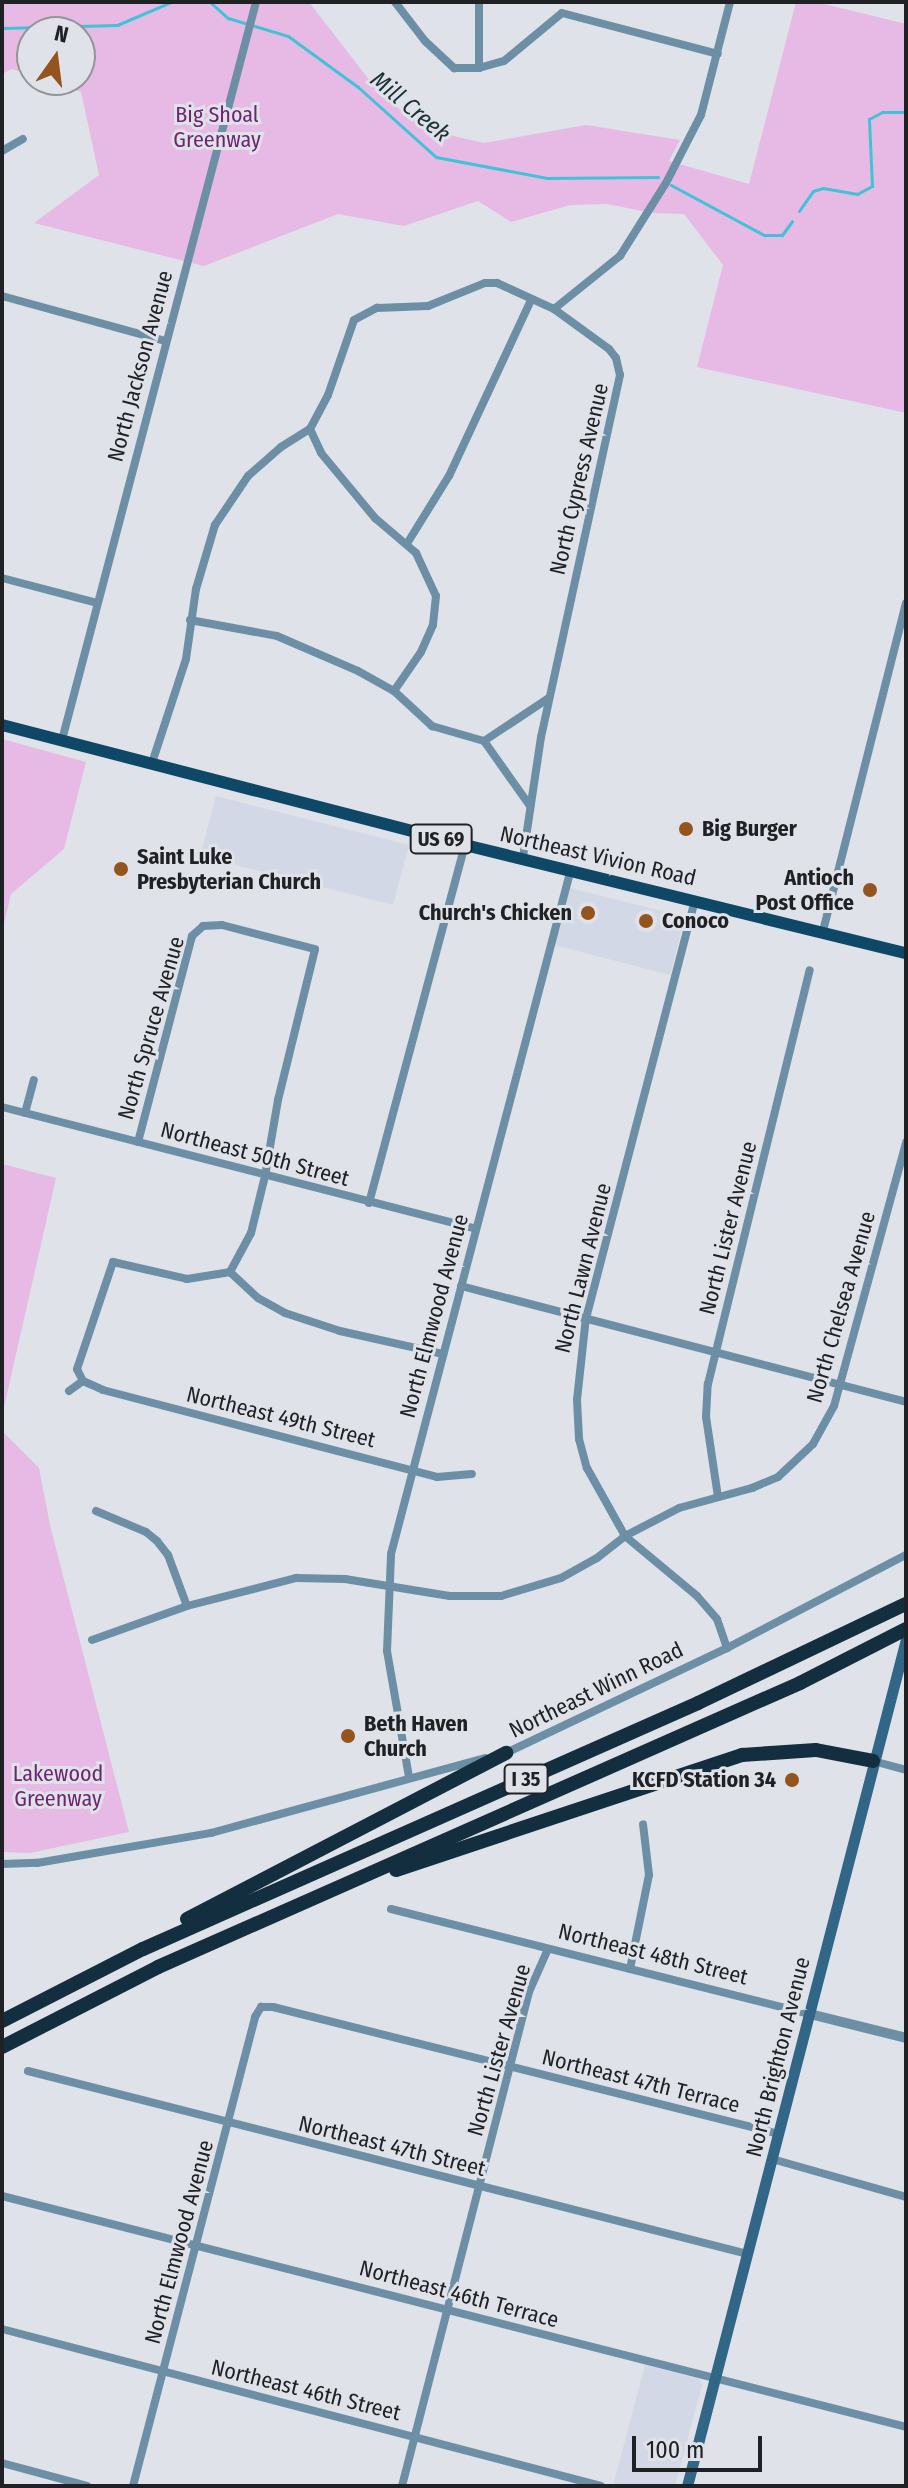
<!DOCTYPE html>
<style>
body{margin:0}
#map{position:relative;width:908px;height:2488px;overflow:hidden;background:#dfe2e9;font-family:"Fira Sans Condensed",sans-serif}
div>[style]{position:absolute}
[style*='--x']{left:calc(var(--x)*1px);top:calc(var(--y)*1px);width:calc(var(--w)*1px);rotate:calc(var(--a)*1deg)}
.built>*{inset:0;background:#d3d8e6}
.green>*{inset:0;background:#e6bae4}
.stream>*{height:3px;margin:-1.5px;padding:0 1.5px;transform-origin:1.5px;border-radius:1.5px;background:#40c3d6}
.minor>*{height:8px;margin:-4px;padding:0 4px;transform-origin:4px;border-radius:4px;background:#6d8fa6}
.tertiary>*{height:10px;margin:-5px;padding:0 5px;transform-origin:5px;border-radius:5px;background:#6d8fa6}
.secondary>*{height:11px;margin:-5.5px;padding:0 5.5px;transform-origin:5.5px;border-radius:5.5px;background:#316687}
.primary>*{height:12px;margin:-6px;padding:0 6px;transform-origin:6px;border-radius:6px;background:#0f4867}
.motorway>*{height:14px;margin:-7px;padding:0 7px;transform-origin:7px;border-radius:7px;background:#132e3f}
.dots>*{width:22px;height:22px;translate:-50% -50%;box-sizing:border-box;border:4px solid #dfe2e9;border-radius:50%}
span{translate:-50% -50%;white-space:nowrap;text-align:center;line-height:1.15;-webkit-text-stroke:6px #dfe2e9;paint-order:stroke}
.shield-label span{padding:2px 6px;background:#dfe2e9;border:2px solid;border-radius:6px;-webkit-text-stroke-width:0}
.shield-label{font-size:20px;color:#202124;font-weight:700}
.park-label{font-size:22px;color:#702470}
.street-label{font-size:22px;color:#202124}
.poi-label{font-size:22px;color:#202124;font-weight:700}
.left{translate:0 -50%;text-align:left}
.right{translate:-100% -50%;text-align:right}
.water-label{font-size:24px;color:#1b3135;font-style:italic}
.frame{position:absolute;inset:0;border:4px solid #202124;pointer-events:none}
.north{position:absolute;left:16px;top:16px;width:80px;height:80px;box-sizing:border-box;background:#dfe2e9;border:2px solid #93959a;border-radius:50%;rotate:14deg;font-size:22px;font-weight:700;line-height:32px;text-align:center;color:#202124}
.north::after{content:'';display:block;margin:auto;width:28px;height:36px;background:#94541e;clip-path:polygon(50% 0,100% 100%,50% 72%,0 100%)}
.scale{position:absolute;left:632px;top:2436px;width:130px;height:36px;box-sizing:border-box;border:4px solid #202124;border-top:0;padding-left:10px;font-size:24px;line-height:28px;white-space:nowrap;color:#202124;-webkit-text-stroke:6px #dfe2e9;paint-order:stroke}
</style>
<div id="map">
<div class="built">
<i style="clip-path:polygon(216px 796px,409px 845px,393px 905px,200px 856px)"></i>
<i style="clip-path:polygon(570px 888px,685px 917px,670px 975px,554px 945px)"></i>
<i style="clip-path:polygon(645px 2365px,699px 2379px,702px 2385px,675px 2486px,613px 2486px)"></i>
</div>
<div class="green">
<i style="clip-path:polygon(2px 2px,309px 2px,377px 90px,423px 129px,484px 143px,586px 125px,680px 140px,669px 161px,749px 184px,796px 2px,816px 2px,906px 24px,906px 413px,697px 367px,723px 265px,684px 214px,652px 213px,607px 204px,570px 205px,511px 222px,478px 201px,404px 226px,338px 214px,204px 266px,34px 223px,99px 175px,81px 92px,50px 80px,80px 80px,80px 32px,32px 32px,32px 75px,12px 69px,2px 74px)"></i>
<i style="clip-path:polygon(2px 739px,86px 762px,64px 849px,11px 894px,2px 932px)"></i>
<i style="clip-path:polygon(2px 1164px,56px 1178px,2px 1416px)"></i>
<i style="clip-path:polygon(2px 1431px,39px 1468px,50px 1525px,129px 1832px,30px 1853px,2px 1852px)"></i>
</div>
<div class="stream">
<i style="--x:210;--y:2;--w:24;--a:42"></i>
<i style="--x:228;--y:18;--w:63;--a:16.7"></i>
<i style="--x:288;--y:36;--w:87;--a:36.1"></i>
<i style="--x:358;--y:87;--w:105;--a:41.9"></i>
<i style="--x:436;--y:157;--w:113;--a:10.7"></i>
<i style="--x:547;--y:178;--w:111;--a:-0.5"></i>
<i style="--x:2;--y:28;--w:115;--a:-1.5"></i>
<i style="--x:117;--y:25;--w:59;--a:-23.1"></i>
<i style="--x:671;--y:185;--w:106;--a:28.3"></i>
<i style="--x:764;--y:235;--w:18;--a:0"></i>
<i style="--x:782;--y:235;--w:17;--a:-54"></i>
<i style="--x:799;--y:211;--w:24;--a:-55"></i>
<i style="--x:813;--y:191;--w:10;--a:-17"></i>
<i style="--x:823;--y:188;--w:35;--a:10"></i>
<i style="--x:857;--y:194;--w:17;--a:-28"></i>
<i style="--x:872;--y:186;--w:67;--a:-92.6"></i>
<i style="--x:869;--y:119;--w:15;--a:-28"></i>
<i style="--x:882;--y:112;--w:24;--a:0"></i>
</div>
<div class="minor">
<i style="--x:395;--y:2;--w:49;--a:52.4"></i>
<i style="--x:425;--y:41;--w:40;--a:43"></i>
<i style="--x:454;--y:68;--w:25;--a:0"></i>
<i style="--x:479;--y:68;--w:26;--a:-16"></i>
<i style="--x:504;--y:61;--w:75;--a:-39.6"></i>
<i style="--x:562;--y:13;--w:161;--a:14.7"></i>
<i style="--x:479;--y:2;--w:66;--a:90"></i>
<i style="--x:2;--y:151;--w:24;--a:-30"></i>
<i style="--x:2;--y:296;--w:169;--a:15.4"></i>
<i style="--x:554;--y:309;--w:85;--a:-38.8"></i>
<i style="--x:620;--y:256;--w:86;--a:-57.8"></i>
<i style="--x:666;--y:183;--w:76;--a:-62.8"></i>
<i style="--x:701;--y:115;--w:117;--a:-75.6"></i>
<i style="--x:310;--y:429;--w:26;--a:65"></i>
<i style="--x:321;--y:453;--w:85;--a:50.3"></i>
<i style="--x:375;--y:518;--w:54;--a:40.5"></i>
<i style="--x:416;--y:553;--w:47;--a:65.1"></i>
<i style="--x:436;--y:596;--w:29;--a:96"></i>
<i style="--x:433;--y:625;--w:30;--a:114"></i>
<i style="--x:421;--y:652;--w:47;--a:124.7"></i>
<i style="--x:408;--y:542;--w:78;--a:-58.2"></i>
<i style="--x:449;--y:476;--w:194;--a:-65"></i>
<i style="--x:2;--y:578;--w:98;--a:14.7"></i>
<i style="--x:190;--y:620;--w:88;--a:10.4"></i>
<i style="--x:277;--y:636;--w:88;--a:23.4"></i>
<i style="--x:358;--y:671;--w:41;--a:29.1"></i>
<i style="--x:394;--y:691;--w:52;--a:42.6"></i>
<i style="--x:432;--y:726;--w:54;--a:16.1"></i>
<i style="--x:484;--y:741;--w:80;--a:54.7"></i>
<i style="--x:62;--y:740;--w:763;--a:-75.27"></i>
<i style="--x:484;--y:741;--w:78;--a:-33.5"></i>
<i style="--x:152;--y:763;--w:109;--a:-71.9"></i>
<i style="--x:186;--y:659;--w:71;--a:-81.9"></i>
<i style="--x:196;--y:589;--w:67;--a:-73.5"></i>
<i style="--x:215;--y:525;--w:59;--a:-56"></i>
<i style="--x:248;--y:476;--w:44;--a:-41.3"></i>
<i style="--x:281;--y:447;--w:34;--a:-32"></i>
<i style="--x:310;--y:429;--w:38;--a:-62"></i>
<i style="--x:328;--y:395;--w:79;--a:-70.9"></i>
<i style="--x:354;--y:320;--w:26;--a:-28"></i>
<i style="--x:377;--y:308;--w:51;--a:-2.2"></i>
<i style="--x:428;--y:306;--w:61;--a:-22"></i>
<i style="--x:485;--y:283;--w:12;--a:0"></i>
<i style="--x:497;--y:283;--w:63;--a:24.5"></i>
<i style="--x:554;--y:309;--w:68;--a:36"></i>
<i style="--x:609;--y:349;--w:11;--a:52"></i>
<i style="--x:616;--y:358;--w:17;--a:77"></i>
<i style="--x:620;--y:375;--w:371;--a:102.3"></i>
<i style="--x:541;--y:737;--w:121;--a:98.5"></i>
<i style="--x:695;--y:900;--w:431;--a:104.6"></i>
<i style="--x:586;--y:1317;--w:83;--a:96.2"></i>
<i style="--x:577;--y:1400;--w:39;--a:87"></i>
<i style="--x:579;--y:1439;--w:30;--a:75"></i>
<i style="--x:587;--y:1468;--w:78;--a:60.8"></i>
<i style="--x:625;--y:1536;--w:94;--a:39.8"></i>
<i style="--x:697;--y:1596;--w:30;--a:49"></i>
<i style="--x:717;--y:1619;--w:31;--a:71"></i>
<i style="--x:823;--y:931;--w:338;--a:-75.8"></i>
<i style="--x:2;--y:1107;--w:489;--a:14.4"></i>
<i style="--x:25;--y:1113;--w:34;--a:-75"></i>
<i style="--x:138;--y:1142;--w:213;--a:-75.3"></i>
<i style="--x:192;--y:936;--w:15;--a:-42"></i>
<i style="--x:203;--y:926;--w:19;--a:-3"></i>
<i style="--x:222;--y:925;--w:96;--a:14.5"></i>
<i style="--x:369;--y:1203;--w:371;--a:-75"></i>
<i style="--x:230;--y:1272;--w:44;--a:-61.7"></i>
<i style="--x:251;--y:1233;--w:59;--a:-76.2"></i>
<i style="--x:265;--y:1176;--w:77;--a:-80.3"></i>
<i style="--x:278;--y:1100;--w:155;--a:-76.2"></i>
<i style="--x:461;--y:1286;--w:460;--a:14.6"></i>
<i style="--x:83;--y:1381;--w:13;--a:-117"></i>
<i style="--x:77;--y:1369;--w:113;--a:-71.4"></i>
<i style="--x:113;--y:1262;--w:76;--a:12.9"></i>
<i style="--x:187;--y:1279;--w:44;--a:-9.2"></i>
<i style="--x:230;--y:1272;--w:38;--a:43"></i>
<i style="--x:258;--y:1298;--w:31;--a:29"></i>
<i style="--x:285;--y:1313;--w:58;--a:18.1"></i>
<i style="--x:340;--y:1331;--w:106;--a:12.6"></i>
<i style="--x:83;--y:1381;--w:22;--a:24"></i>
<i style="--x:103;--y:1390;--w:345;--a:14.6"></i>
<i style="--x:437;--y:1477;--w:35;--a:-5"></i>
<i style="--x:69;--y:1391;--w:17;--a:-36"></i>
<i style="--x:718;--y:1497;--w:81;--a:-98.5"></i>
<i style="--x:706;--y:1417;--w:33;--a:-87"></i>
<i style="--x:708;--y:1384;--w:426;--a:-76.2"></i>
<i style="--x:96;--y:1511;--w:54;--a:22.8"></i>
<i style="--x:146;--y:1532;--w:14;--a:39"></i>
<i style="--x:157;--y:1541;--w:18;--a:52"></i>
<i style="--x:168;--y:1555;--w:54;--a:69.6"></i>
<i style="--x:92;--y:1640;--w:101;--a:-19.7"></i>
<i style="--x:187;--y:1606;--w:113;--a:-14.4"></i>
<i style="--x:296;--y:1578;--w:49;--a:1.2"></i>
<i style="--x:345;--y:1579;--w:106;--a:9.2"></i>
<i style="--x:450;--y:1596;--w:51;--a:0"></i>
<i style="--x:501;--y:1596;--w:63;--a:-16.7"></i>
<i style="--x:561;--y:1578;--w:41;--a:-29.1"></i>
<i style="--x:597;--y:1558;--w:36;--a:-38"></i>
<i style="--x:625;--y:1536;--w:61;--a:-27.4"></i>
<i style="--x:679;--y:1508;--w:76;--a:-15.3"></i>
<i style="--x:752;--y:1488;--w:28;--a:-23"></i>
<i style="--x:778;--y:1477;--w:48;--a:-43.3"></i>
<i style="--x:813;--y:1444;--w:43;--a:-61.1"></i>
<i style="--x:834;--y:1406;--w:274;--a:-74.7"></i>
<i style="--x:506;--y:1753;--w:245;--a:-25.4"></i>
<i style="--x:727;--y:1648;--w:202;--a:-27.5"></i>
<i style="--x:873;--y:1761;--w:34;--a:15"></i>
<i style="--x:409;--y:1777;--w:128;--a:-99.9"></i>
<i style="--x:387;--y:1651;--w:97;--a:-87.6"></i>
<i style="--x:391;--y:1554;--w:708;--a:-75.28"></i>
<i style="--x:2;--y:1864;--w:35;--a:-2"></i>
<i style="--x:37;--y:1863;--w:177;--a:-9.8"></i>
<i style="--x:211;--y:1833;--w:284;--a:-15.3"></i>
<i style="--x:391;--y:1909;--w:432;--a:14.1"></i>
<i style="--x:630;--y:1969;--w:96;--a:-78.6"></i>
<i style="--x:649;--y:1875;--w:51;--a:-96.7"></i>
<i style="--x:28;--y:2071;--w:743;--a:14.26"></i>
<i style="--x:772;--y:2159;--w:139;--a:15.8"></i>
<i style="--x:2;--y:2196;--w:933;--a:14.33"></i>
<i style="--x:2;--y:2329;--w:619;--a:14.69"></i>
<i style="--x:2;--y:2463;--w:88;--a:15.1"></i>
<i style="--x:133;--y:2486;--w:485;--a:-75.4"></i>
<i style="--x:255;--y:2017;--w:12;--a:-59"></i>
<i style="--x:261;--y:2007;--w:12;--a:0"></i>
<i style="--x:273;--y:2007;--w:522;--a:14.09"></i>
<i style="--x:402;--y:2486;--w:510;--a:-75.58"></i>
<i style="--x:529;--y:1992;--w:47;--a:-66.2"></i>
</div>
<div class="tertiary">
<i style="--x:810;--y:2014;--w:99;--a:14"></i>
</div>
<div class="secondary">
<i style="--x:687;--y:2486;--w:875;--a:-75.5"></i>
</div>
<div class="primary">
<i style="--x:2;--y:725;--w:478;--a:14.5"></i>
<i style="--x:465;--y:845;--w:454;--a:13.8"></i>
</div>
<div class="motorway">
<i style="--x:396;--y:1870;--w:365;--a:-18.4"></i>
<i style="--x:742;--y:1755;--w:74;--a:-3.9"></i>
<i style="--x:816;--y:1750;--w:58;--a:10.9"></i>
<i style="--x:187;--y:1919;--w:360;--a:-27.5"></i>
<i style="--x:2;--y:2021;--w:158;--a:-27.1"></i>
<i style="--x:143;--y:1949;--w:607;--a:-23.9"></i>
<i style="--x:698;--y:1703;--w:230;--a:-25.5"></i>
<i style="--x:2;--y:2047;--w:175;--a:-27.1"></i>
<i style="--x:158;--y:1967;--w:702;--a:-23.86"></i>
<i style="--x:800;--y:1683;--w:119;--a:-27"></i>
</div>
<div class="dots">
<i style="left:686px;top:829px;background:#94541e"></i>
<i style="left:121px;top:869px;background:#94541e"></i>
<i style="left:870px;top:890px;background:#94541e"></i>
<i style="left:588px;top:913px;background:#94541e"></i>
<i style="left:646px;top:921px;background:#94541e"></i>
<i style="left:348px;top:1736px;background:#94541e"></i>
<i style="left:792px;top:1780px;background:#94541e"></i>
</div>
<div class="shield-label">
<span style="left:441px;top:839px">US 69</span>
<span style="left:526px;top:1779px">I 35</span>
</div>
<div class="park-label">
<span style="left:217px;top:127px">Big Shoal<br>Greenway</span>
<span style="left:58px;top:1786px">Lakewood<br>Greenway</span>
</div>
<div class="street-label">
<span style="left:140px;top:366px;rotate:-75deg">North Jackson Avenue</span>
<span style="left:579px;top:479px;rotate:-77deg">North Cypress Avenue</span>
<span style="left:598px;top:856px;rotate:13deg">Northeast Vivion Road</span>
<span style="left:151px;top:1028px;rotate:-74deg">North Spruce Avenue</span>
<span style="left:255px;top:1154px;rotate:15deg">Northeast 50th Street</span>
<span style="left:728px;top:1228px;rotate:-76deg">North Lister Avenue</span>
<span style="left:583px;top:1268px;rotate:-76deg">North Lawn Avenue</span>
<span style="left:841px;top:1307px;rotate:-74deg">North Chelsea Avenue</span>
<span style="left:434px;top:1316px;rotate:-75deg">North Elmwood Avenue</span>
<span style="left:281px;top:1417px;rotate:14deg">Northeast 49th Street</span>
<span style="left:596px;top:1690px;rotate:-26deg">Northeast Winn Road</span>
<span style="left:653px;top:1954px;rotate:14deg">Northeast 48th Street</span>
<span style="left:499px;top:2050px;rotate:-74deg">North Lister Avenue</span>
<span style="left:778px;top:2057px;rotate:-76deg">North Brighton Avenue</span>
<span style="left:641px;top:2081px;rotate:14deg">Northeast 47th Terrace</span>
<span style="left:392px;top:2146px;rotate:14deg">Northeast 47th Street</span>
<span style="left:179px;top:2242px;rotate:-75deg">North Elmwood Avenue</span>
<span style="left:459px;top:2294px;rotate:15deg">Northeast 46th Terrace</span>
<span style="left:306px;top:2390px;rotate:14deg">Northeast 46th Street</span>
</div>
<div class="poi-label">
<span class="left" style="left:702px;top:829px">Big Burger</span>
<span class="left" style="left:137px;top:869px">Saint Luke<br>Presbyterian Church</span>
<span class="right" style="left:854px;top:890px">Antioch<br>Post Office</span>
<span class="right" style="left:572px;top:913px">Church's Chicken</span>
<span class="left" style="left:662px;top:921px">Conoco</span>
<span class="left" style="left:364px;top:1736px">Beth Haven<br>Church</span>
<span class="right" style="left:776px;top:1780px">KCFD Station 34</span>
</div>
<div class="water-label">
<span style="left:410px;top:107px;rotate:40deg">Mill Creek</span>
</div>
<div class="frame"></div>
<div class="north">N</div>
<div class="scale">100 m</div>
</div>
